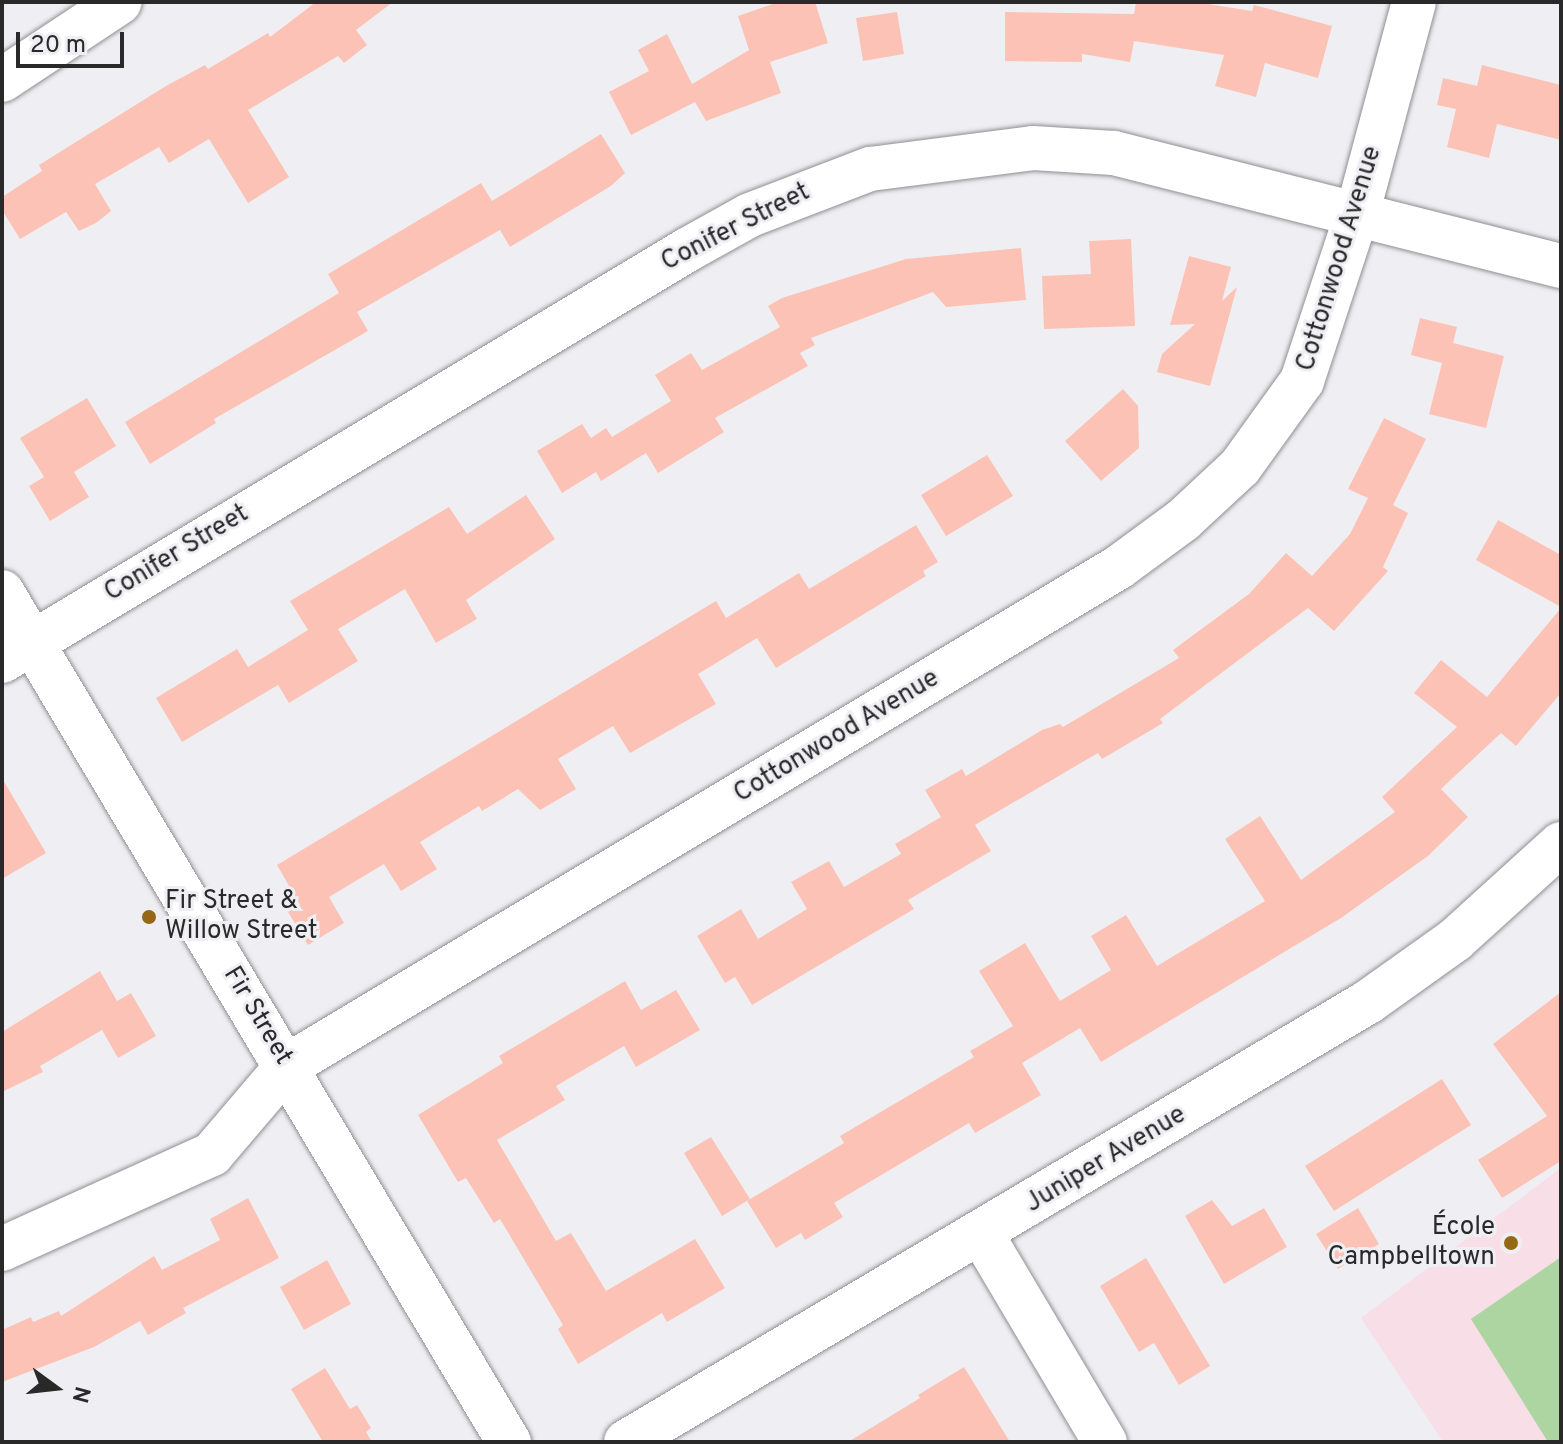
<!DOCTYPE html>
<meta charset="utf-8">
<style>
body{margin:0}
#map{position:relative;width:1563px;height:1444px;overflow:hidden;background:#efeff3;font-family:Overpass,sans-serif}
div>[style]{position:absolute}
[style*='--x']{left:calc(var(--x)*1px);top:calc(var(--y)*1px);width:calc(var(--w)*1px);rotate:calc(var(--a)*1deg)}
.education>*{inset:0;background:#f8dee7}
.green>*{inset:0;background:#add5a1}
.building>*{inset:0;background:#fdc2b6}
.roads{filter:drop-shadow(0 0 2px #8f8f93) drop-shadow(0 0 2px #8f8f93)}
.street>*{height:44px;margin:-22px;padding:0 22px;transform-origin:22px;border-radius:22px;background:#fff}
.secondary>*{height:44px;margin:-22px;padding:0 22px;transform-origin:22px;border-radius:22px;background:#fff}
.dots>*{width:22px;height:22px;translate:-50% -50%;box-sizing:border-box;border:4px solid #efeff3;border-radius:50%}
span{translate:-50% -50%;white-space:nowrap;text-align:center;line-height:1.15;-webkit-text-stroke:6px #efeff3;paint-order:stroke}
.street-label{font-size:26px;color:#29292a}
.poi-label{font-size:26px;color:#29292a}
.left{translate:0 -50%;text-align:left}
.right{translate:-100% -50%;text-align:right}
.frame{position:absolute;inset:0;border:4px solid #29292a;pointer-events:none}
.north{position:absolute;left:16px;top:1348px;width:80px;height:80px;-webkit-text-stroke:6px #efeff3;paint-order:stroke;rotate:105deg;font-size:22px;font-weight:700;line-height:32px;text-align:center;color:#29292a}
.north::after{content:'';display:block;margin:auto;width:28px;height:36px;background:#29292a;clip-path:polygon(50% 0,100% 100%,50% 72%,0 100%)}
.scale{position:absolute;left:16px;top:32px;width:108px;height:36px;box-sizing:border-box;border:4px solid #29292a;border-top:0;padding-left:10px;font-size:24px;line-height:28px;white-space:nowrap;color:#29292a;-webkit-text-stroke:6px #efeff3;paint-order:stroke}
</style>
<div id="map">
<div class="education">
<i style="clip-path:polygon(1561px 1168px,1561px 1442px,1443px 1442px,1361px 1318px)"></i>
</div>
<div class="green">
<i style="clip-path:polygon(1561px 1257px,1561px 1442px,1548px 1442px,1471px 1319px)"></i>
</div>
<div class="building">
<i style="clip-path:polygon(316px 2px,393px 2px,356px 30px,367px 45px,344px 63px,338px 56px,248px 110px,289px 177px,248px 203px,209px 139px,169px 163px,159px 147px,95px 184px,111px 211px,96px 223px,79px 231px,66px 212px,20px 239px,2px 210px,2px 197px,42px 171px,39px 165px,166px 86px,205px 65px,208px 69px,268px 33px,270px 37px)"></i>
<i style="clip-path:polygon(779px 2px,815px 2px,828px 43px,770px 62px,781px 93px,706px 121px,695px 102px,631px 135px,609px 92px,649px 71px,638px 50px,667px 34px,692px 84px,749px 50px,738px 16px)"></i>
<i style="clip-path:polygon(1136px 2px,1195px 2px,1252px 11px,1254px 5px,1332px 26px,1318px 78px,1265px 63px,1256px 97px,1215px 86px,1224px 55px,1134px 41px,1130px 62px,1082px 54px,1082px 62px,1005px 61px,1005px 12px,1134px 14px)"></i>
<i style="clip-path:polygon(897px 12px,904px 54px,863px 61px,856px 18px)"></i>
<i style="clip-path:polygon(1482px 65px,1561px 85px,1561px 140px,1497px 124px,1489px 158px,1447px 147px,1456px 109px,1437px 105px,1443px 78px,1477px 86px)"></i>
<i style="clip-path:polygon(601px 134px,625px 173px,611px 186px,510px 247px,500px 230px,357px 312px,368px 331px,214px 419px,216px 423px,150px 464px,125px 422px,339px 293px,328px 274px,481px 183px,492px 201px)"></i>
<i style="clip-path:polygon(1131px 239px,1135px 326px,1044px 329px,1042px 276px,1091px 274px,1089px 241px)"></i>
<i style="clip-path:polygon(1021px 248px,1026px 300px,946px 307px,933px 292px,811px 338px,815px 345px,800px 353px,808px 366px,715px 418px,724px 432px,658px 473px,646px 453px,601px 481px,596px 472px,562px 493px,537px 451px,582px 424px,591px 438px,606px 428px,612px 437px,671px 401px,655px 375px,691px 353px,702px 370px,780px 327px,768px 306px,782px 298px,906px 259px)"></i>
<i style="clip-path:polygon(1189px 256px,1231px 267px,1222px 301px,1237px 287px,1210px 386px,1157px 372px,1162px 354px,1195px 324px,1170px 325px)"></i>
<i style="clip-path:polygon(1420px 318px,1457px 327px,1453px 343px,1504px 356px,1486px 428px,1429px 414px,1442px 363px,1411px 355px)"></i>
<i style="clip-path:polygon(1123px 389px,1138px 406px,1139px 448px,1101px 481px,1065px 441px)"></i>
<i style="clip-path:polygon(87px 398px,116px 446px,74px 472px,89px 497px,50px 521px,29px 486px,44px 477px,20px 438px)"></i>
<i style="clip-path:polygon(1384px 418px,1426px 439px,1393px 505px,1408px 513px,1383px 567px,1388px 571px,1334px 631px,1308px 608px,1160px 719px,1163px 723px,1102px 759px,1098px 753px,975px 825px,991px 851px,908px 900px,914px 909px,752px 1005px,735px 977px,725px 983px,697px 936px,741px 909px,758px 939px,807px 909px,791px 882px,829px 861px,844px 887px,901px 854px,895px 844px,941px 817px,925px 790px,962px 769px,966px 776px,1042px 730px,1060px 724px,1063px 727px,1179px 658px,1173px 650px,1249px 594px,1286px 553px,1312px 576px,1350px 534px,1368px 498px,1348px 489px)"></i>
<i style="clip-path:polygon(987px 455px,1013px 496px,946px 536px,921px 495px)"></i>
<i style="clip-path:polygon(526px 495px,555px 539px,466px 600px,477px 619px,436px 643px,405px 589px,338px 629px,358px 661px,289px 703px,278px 685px,182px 742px,156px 698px,237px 649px,248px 667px,308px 630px,290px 601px,449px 507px,467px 534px)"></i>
<i style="clip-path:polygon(1498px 520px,1561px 555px,1561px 607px,1476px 560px)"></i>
<i style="clip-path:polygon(916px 525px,938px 562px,923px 571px,926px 576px,776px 668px,757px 638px,698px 674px,716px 704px,630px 753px,613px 726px,558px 759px,576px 789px,540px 810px,518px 789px,482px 811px,479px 806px,420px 842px,437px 869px,401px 891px,384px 864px,329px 897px,344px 923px,308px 945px,288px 912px,300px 905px,277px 865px,716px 601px,726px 618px,799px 573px,809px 589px)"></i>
<i style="clip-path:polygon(1561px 608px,1561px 693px,1516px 746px,1501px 733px,1441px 789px,1468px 817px,1428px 856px,1341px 918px,1101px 1062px,1080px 1028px,1022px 1063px,1041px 1095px,975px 1133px,969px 1123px,834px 1203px,843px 1217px,805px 1240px,801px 1233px,776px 1248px,747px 1201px,844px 1143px,840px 1136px,974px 1057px,970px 1051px,1013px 1026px,979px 971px,1025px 943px,1060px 1001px,1111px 970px,1091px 936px,1126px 915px,1157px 966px,1265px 901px,1225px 839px,1260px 816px,1301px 880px,1395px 812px,1382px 797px,1457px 727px,1414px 693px,1441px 660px,1487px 697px)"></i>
<i style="clip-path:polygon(2px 778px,46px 853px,2px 879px)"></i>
<i style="clip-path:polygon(100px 971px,117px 1001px,131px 993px,156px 1036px,118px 1058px,102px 1030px,40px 1066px,43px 1072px,2px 1092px,2px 1032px)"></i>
<i style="clip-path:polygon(625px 981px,641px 1010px,676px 990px,700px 1030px,636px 1067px,624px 1046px,556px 1086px,565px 1100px,497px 1140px,556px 1241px,571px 1233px,606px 1291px,695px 1239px,725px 1288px,667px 1322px,662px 1313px,578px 1364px,558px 1329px,563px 1325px,500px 1219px,494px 1223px,466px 1178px,458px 1182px,418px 1115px,503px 1063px,499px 1056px)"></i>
<i style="clip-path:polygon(1561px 992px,1561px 1161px,1502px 1198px,1478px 1160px,1547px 1116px,1493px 1044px)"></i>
<i style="clip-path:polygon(1442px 1079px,1471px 1125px,1334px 1211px,1305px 1166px)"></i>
<i style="clip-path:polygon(711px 1137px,750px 1199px,722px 1216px,684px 1153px)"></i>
<i style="clip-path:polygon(248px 1198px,279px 1258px,183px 1308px,186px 1313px,148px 1335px,140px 1321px,94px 1347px,2px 1382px,2px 1330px,31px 1317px,33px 1322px,59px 1311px,61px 1316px,154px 1256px,162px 1270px,220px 1240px,210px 1219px)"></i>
<i style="clip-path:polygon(1212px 1200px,1232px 1226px,1264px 1208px,1287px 1247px,1224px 1284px,1185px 1216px)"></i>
<i style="clip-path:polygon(1358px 1208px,1379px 1244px,1338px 1269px,1316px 1234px)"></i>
<i style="clip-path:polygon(1146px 1258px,1210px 1366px,1179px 1385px,1154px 1343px,1139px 1352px,1100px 1286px)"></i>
<i style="clip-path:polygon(327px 1260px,351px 1304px,304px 1330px,280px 1287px)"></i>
<i style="clip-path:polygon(964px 1367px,1010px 1442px,848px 1442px,920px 1398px,918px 1395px)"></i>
<i style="clip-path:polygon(325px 1368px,350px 1409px,357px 1405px,371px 1428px,366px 1432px,372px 1442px,323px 1442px,291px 1389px)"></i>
</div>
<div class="roads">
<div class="street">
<i style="--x:2;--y:80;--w:141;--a:-33.5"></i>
<i style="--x:2;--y:661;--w:799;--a:-30.96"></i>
<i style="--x:687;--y:250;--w:72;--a:-29.1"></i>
<i style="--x:750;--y:215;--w:129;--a:-21"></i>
<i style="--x:870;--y:169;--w:164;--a:-7.3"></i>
<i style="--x:1033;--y:148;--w:81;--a:3.5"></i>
<i style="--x:1114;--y:153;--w:461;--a:14.2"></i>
<i style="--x:982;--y:1235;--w:241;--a:59.3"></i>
<i style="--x:2;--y:1249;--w:230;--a:-24.3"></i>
<i style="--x:212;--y:1154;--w:116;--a:-49.6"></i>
<i style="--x:287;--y:1066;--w:970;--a:-30.95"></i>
<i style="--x:1119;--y:567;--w:79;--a:-36.3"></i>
<i style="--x:1183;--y:520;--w:78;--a:-42.9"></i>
<i style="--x:1240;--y:467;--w:106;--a:-54.2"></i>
<i style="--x:1302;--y:381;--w:179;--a:-71.8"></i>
<i style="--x:1358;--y:211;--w:216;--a:-75"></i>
<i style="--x:626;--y:1442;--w:863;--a:-30.67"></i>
<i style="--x:1368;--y:1002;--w:107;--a:-35.5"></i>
<i style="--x:1455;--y:940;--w:143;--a:-42.2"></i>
</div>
<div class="secondary">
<i style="--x:2;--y:592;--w:990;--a:59.19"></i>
</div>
</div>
<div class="dots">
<i style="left:149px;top:917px;background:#956816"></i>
<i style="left:1511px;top:1243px;background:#956816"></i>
</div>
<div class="street-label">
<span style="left:736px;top:228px;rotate:-27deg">Conifer Street</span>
<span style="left:1340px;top:259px;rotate:-73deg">Cottonwood Avenue</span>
<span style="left:177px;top:554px;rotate:-31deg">Conifer Street</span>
<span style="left:837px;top:737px;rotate:-31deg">Cottonwood Avenue</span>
<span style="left:257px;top:1016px;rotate:59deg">Fir Street</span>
<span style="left:1106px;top:1160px;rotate:-31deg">Juniper Avenue</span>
</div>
<div class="poi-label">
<span class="left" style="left:165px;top:917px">Fir Street &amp;<br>Willow Street</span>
<span class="right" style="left:1495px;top:1243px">École<br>Campbelltown</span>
</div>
<div class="frame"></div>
<div class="north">N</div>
<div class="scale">20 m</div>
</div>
